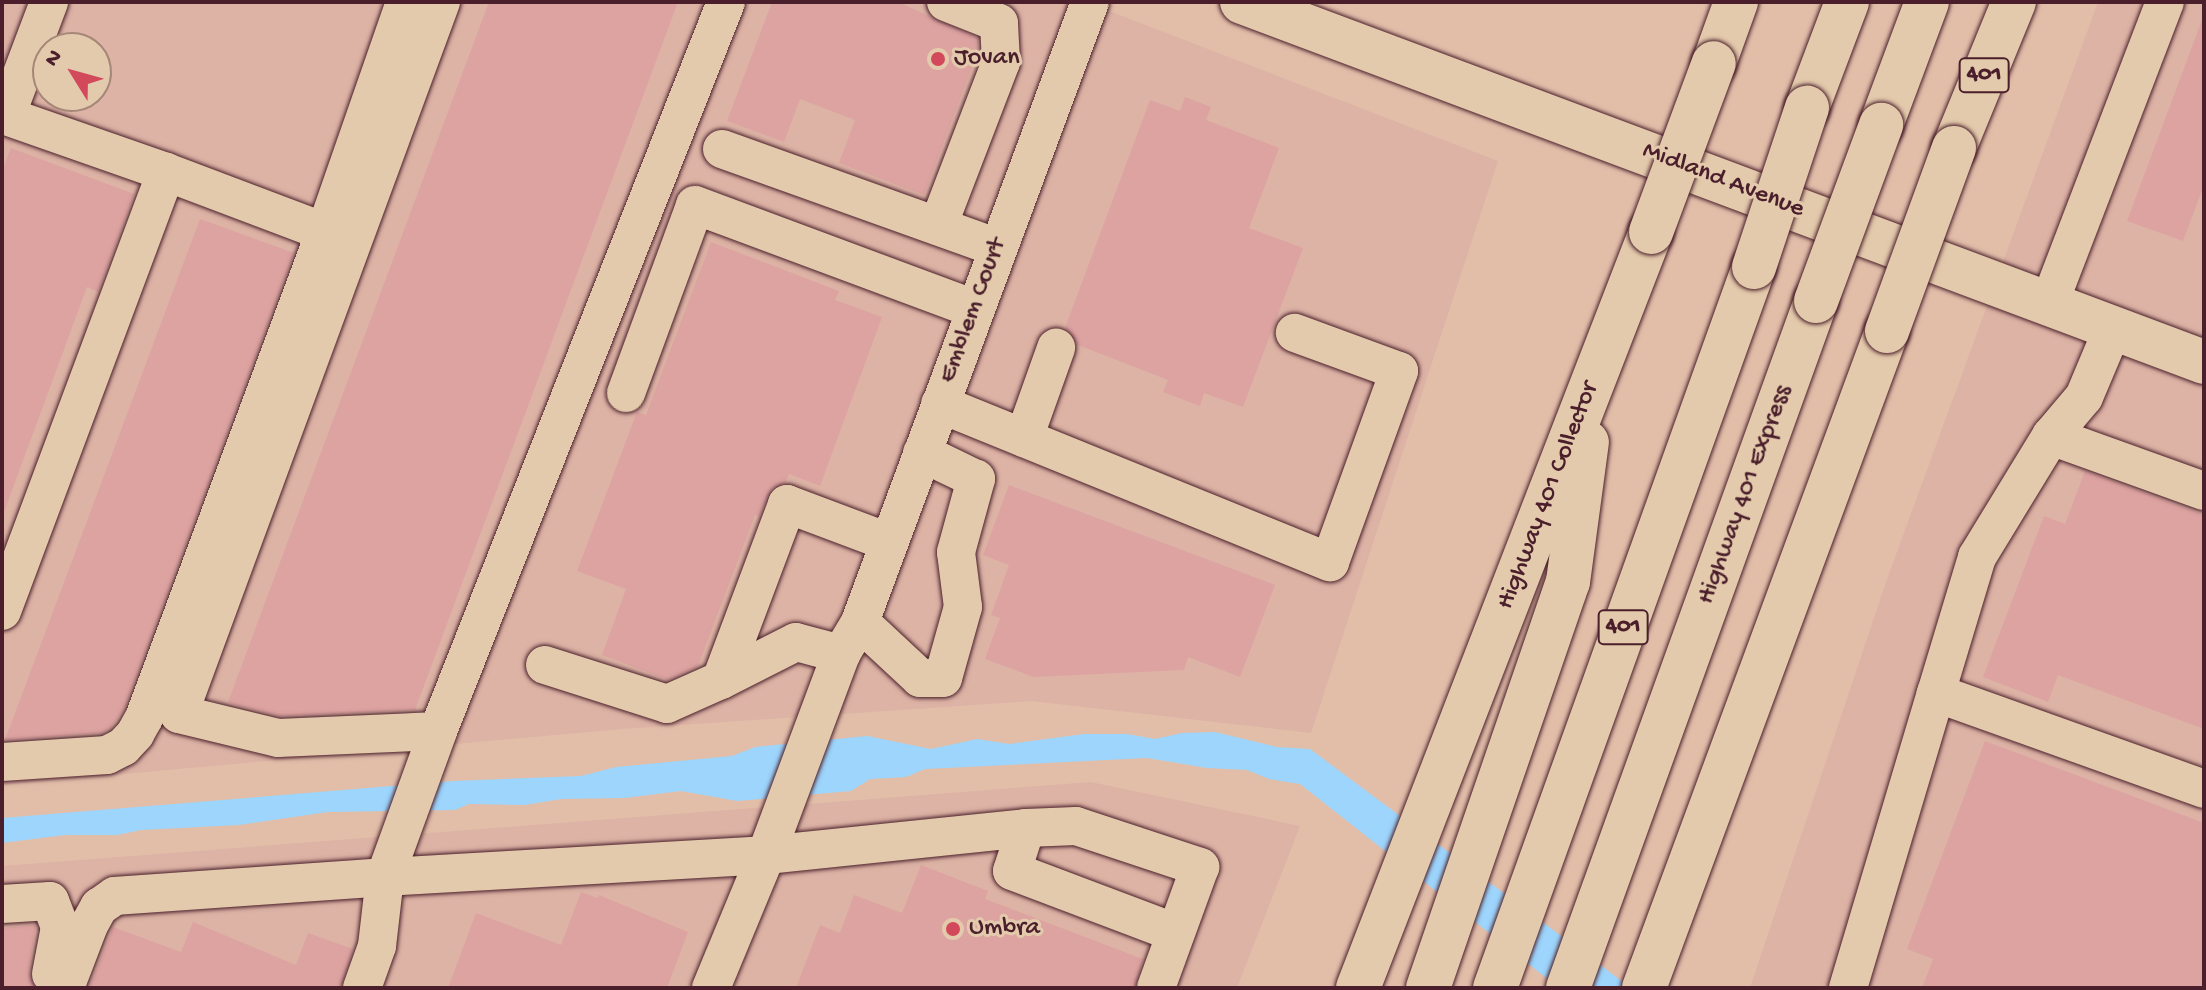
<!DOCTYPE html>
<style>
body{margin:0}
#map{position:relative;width:2206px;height:990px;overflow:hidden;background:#e2bea9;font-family:"Gochi Hand",sans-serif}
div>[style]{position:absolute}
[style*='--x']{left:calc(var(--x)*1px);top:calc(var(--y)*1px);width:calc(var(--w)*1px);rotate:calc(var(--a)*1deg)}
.built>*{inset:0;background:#ddb3a5}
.water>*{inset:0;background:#9dd5fc}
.building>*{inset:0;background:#dda3a1}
.roads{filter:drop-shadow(0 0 2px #4a1f2b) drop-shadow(0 0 2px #4a1f2b)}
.minor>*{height:38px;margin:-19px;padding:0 19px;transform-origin:19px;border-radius:19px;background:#e4caac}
.major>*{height:44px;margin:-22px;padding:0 22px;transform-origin:22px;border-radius:22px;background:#e4caac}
.highway>*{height:44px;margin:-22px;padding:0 22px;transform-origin:22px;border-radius:22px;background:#e4caac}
.bridges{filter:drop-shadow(0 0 2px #4a1f2b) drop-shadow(0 0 2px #4a1f2b)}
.highway-bridge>*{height:44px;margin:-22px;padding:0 22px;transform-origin:22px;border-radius:22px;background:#e4caac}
.dots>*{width:22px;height:22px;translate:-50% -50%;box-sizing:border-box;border:4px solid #e4caac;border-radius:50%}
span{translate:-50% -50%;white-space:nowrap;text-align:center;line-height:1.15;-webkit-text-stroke:6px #e4caac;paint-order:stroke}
.shield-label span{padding:2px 6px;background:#e4caac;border:2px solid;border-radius:6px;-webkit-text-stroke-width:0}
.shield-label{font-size:24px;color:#4a1f2b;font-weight:700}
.poi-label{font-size:26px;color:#4a1f2b}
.left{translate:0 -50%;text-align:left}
.street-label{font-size:26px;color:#4a1f2b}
.frame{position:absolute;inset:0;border:4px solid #4a1f2b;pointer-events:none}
.north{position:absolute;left:32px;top:32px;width:80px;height:80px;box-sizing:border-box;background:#e4caac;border:2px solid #a68678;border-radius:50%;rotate:307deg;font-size:22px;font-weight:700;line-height:32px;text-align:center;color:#4a1f2b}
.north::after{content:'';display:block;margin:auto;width:28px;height:36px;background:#d1495b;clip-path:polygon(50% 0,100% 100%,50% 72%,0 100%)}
</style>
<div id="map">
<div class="built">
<i style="clip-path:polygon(evenodd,2px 2px,1086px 2px,1498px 161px,1311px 733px,1031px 701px,622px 729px,2px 785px,2px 2px,48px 48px,96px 48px,96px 96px,48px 96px,48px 48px)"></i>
<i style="clip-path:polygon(2098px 2px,2204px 2px,2204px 988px,1750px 988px,1886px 582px)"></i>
<i style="clip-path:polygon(1091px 782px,1300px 826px,1237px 988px,2px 988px,2px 866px)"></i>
</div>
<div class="water">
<i style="clip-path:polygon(1215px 732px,1277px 747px,1310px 749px,1631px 988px,1559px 988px,1300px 784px,1269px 779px,1247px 770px,1207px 768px,1147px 758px,925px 769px,906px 777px,870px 779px,851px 791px,737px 801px,681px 791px,625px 798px,561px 799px,525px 805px,469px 804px,455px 810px,328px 812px,239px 825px,141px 830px,117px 835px,65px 835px,2px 843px,2px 818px,453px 781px,581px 776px,616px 767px,732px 756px,755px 747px,867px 736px,931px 749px,977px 739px,1009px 744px,1084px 734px,1127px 734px,1155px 739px,1182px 733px)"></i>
</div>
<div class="building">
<i style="clip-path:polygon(489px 2px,678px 2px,415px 710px,280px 716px,236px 705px,228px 702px)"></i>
<i style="clip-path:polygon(772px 2px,898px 2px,978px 38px,978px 51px,924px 195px,839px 163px,855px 120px,800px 99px,784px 142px,727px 121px)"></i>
<i style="clip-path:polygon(2202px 20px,2204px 185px,2183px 241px,2127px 221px)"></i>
<i style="clip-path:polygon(1185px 97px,1211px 107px,1206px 120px,1279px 148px,1249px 228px,1303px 248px,1243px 407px,1204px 393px,1200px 406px,1163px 392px,1168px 380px,1078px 345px,1065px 328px,1150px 100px,1180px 111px)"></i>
<i style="clip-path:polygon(11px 148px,134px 194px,98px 292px,87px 287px,4px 512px,2px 171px)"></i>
<i style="clip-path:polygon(200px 219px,294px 253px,124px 709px,110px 729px,101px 733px,5px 740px)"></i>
<i style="clip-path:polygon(711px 242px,839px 291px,835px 300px,882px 317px,820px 486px,789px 474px,786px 482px,772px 488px,759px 516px,755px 515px,698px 666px,668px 680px,602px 655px,626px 589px,577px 571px,637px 412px,646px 415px)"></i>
<i style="clip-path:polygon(2085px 471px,2204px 515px,2204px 729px,2058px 675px,2048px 702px,1983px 677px,2044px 516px,2065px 524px)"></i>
<i style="clip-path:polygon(1009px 485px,1275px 585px,1240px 677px,1188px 657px,1184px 670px,1034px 677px,985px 659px,1000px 618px,991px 615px,1009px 565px,983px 555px)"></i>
<i style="clip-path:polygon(1985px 741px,2204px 823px,2204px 988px,1922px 988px,1933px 959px,1907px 949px)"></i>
<i style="clip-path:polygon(921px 865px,988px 891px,985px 899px,1143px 959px,1135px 988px,796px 988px,820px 925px,840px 933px,854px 895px,902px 913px)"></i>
<i style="clip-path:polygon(581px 892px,598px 898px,599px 895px,688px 932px,667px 988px,448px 988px,476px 913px,561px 945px)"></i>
<i style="clip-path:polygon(193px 922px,296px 965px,308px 933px,353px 949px,341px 988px,89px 988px,113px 927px,181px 952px)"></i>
<i style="clip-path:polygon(36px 925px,29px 971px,35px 988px,2px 988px,2px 928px)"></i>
</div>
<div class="roads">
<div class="minor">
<i style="--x:722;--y:149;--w:293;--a:19.7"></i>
<i style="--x:166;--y:172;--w:170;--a:20.7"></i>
<i style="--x:325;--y:232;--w:244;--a:-70.8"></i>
<i style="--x:938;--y:226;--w:176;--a:-69"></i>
<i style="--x:1001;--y:62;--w:39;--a:-93"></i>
<i style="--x:999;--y:23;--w:57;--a:-158.4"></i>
<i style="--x:2049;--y:304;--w:324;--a:-69"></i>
<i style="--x:626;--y:393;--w:200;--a:-69.8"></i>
<i style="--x:695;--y:205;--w:299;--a:20.4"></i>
<i style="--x:940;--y:404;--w:421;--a:22.1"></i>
<i style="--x:1330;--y:562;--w:203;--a:-70.1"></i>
<i style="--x:1399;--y:371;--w:111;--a:-159.9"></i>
<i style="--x:2051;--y:436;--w:163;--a:19.8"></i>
<i style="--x:1024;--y:438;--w:96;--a:-70.4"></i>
<i style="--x:2;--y:611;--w:469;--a:-69.5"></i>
<i style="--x:166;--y:172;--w:170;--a:-160.7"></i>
<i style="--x:6;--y:116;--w:122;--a:-69.3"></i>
<i style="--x:860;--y:622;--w:82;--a:43"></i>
<i style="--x:920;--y:678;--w:23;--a:0"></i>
<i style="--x:943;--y:678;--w:74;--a:-74.3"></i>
<i style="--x:963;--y:607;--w:55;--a:-97.3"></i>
<i style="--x:956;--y:552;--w:76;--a:-74.7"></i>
<i style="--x:976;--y:479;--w:60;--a:-154.3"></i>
<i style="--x:545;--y:665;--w:128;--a:17.7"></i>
<i style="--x:667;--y:704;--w:59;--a:-24"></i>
<i style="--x:721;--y:680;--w:188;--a:-69.4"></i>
<i style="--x:787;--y:504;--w:108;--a:20.6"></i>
<i style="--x:721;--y:680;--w:84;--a:-26.9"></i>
<i style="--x:796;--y:642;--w:47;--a:14.9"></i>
<i style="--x:1936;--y:693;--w:142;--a:-73.2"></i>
<i style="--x:1977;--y:557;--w:142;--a:-58.6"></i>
<i style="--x:2051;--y:436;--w:51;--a:-49.8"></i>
<i style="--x:2084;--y:397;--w:75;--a:-67.2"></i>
<i style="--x:438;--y:731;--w:160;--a:177.5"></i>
<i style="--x:278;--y:738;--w:102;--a:-166.4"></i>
<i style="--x:179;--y:714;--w:759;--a:-69.8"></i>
<i style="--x:2;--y:762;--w:105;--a:-3.8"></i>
<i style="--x:107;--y:755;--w:18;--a:-27"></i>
<i style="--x:123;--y:747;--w:18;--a:-47"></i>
<i style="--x:135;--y:734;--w:18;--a:-61"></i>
<i style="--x:144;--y:718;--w:519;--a:-69.57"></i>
<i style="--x:1026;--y:828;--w:45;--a:108"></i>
<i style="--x:1012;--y:871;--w:175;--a:20.7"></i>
<i style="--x:2;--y:904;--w:48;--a:-3.6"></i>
<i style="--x:50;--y:901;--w:28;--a:69"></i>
<i style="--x:60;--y:927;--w:48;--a:100.8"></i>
<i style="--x:65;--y:988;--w:67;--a:-69.1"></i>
<i style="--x:89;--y:925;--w:21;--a:-61"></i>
<i style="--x:99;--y:907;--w:19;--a:-35"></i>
<i style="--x:115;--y:896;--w:271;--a:-4"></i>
<i style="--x:385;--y:877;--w:155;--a:-70"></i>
<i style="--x:438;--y:731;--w:784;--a:-68.44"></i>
<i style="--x:362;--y:988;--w:45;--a:-70.3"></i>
<i style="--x:377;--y:946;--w:69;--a:-83.4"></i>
<i style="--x:385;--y:877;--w:382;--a:-3.3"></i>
<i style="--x:766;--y:855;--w:261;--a:-5.9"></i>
<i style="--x:1026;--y:828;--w:50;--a:-2.3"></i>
<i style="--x:1076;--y:826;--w:131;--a:18.3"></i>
<i style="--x:1200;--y:867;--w:129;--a:110"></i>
<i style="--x:711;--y:988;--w:144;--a:-67.5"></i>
<i style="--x:766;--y:855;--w:215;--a:-69.5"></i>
<i style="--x:841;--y:654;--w:37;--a:-59"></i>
<i style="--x:860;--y:622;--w:661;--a:-69.65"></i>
<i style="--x:1848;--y:988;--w:308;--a:-73.4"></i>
<i style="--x:1936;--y:693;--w:285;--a:19.7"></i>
</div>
<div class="major">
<i style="--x:1242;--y:2;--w:1027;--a:20.52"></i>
</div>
<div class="highway">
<i style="--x:1714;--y:63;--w:65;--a:-70.2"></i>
<i style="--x:1807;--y:108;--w:113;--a:-69.3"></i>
<i style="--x:1881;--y:125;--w:131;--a:-69.5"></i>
<i style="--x:1954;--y:148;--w:158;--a:-67.7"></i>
<i style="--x:1358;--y:988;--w:811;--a:-68.82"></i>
<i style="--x:1428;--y:988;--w:429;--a:-71"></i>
<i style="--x:1568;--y:582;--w:141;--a:-82.3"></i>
<i style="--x:1495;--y:988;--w:766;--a:-70.24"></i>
<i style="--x:1568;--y:988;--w:730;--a:-70.15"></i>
<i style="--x:1644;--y:988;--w:700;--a:-69.7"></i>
</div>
</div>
<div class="bridges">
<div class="highway-bridge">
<i style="--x:1651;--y:232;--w:180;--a:-69.6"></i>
<i style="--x:1754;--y:267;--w:168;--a:-71.6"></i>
<i style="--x:1816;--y:301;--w:188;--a:-69.7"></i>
<i style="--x:1887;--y:331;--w:195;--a:-69.9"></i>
</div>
</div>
<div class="dots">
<i style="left:938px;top:59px;background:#d1495b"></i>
<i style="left:953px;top:929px;background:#d1495b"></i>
</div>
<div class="shield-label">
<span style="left:1984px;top:75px">401</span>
<span style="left:1623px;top:627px">401</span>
</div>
<div class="poi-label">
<span class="left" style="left:954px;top:59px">Jovan</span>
<span class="left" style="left:969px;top:929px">Umbra</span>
</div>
<div class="street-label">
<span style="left:1723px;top:181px;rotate:21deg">Midland Avenue</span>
<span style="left:974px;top:311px;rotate:-70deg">Emblem Court</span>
<span style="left:1746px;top:495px;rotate:-70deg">Highway 401 Express</span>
<span style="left:1549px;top:496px;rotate:-69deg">Highway 401 Collector</span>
</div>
<div class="frame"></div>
<div class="north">N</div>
</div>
